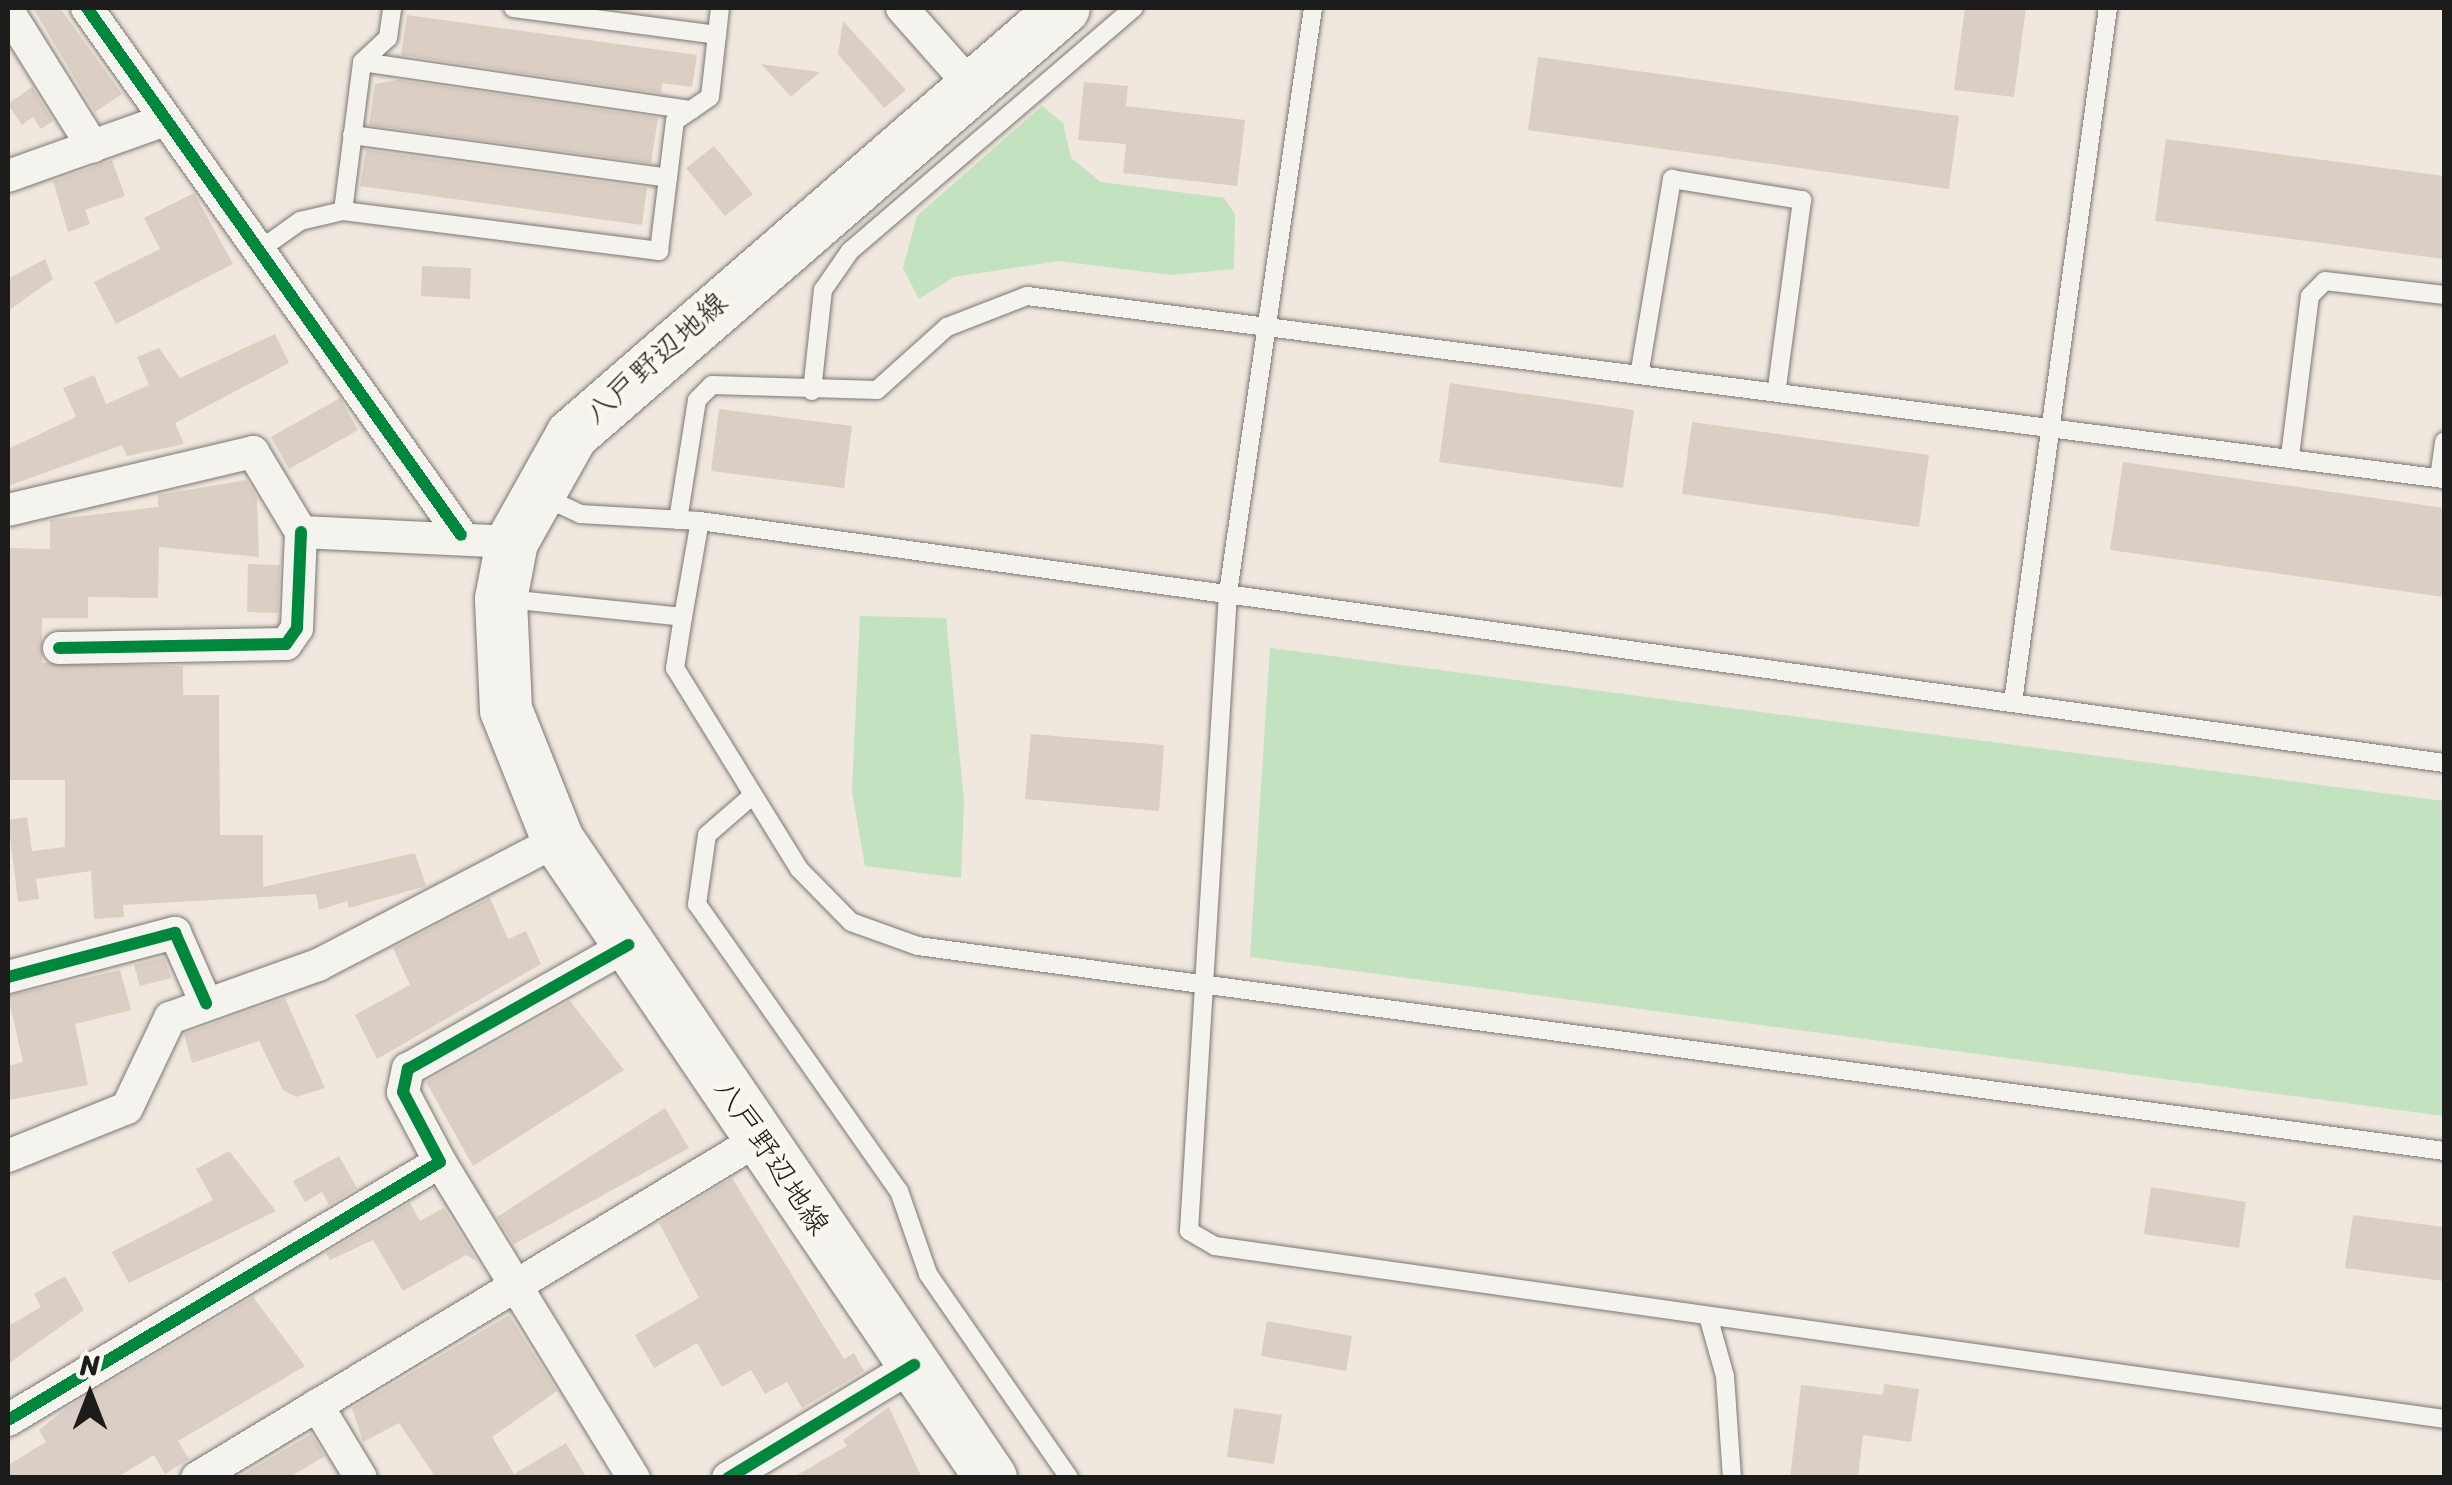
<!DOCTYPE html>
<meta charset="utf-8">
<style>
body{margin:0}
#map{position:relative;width:2452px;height:1485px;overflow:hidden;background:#f0e7de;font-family:Sriracha,"Klee One",sans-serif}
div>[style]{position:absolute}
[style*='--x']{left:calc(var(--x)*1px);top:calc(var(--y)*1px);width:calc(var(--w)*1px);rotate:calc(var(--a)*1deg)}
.green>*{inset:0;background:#c2e2c0}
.building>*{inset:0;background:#dbcec4}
.roads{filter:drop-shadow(0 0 2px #7b7773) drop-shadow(0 0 2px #7b7773)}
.service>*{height:18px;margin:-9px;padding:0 9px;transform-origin:9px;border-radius:9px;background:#f5f3ee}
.minor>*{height:32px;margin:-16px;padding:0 16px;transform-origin:16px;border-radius:16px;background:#f5f3ee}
.primary>*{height:52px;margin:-26px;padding:0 26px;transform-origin:26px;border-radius:26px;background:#f5f3ee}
.cycleway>*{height:12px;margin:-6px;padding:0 6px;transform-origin:6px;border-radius:6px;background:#00873e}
span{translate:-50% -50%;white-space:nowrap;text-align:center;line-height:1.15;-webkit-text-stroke:8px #fbf7ec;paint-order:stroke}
.street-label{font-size:30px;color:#1c1c1c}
.frame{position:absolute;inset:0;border:10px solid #1c1c1c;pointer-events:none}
.north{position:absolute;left:40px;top:1345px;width:100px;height:100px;-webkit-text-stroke:8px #fbf7ec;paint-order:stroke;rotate:0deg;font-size:28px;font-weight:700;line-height:40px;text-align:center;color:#1c1c1c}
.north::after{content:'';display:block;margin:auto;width:35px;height:45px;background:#1c1c1c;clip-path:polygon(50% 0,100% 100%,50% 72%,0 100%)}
</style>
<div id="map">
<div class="green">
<i style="clip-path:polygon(1042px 106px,1063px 123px,1071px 158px,1101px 182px,1224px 198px,1235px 214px,1234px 269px,1171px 275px,1058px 261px,954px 277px,919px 299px,903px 268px,917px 216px)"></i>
<i style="clip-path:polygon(860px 616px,946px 618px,964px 801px,961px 878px,865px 866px,852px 792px)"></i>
<i style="clip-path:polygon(1270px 648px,2444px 801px,2444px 1116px,1250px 957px)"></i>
</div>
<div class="building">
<i style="clip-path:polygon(33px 8px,60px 8px,122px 94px,95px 112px)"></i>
<i style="clip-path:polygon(1965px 8px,2026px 8px,2014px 97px,1954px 90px)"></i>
<i style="clip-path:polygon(407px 15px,697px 55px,692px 87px,662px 83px,661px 93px,401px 55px)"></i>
<i style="clip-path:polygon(843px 21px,906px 90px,884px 108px,838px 54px)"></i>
<i style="clip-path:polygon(1538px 57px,1959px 116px,1949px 189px,1528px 130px)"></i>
<i style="clip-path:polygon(761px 64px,820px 72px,791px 97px)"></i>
<i style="clip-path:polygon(398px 80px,658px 118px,651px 163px,369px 125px,375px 84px)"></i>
<i style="clip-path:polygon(1084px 82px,1128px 86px,1126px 106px,1245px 120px,1237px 186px,1123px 173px,1126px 144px,1078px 140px)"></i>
<i style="clip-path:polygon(32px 87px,53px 121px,41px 129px,33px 117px,22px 125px,8px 104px)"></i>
<i style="clip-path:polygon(2166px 139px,2444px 176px,2444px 259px,2155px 221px)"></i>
<i style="clip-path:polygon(714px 146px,753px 194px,725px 216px,686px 168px)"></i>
<i style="clip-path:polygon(366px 150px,647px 188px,642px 225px,360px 186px)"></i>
<i style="clip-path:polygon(112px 160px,125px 196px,85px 210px,90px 224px,68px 232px,53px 181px)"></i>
<i style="clip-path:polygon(194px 193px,233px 264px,116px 324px,94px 282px,160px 249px,144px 218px)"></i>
<i style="clip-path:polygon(45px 259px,53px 279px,8px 311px,8px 279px)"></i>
<i style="clip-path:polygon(422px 266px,471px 268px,470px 299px,421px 296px)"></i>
<i style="clip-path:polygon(275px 334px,289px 363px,175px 423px,184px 444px,127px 456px,122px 445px,8px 486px,8px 449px,76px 417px,63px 388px,94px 375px,106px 404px,149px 385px,137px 357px,159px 348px,180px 378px)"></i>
<i style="clip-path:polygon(1450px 383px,1634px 410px,1623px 488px,1439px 462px)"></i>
<i style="clip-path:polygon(340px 398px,358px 430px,289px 469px,271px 437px)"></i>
<i style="clip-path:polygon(719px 409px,852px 426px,844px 488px,711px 471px)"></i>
<i style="clip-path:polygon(1692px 422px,1929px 455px,1919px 527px,1682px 494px)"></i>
<i style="clip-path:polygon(2123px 462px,2444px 508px,2444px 597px,2110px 550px)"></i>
<i style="clip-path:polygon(246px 480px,257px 497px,259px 557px,159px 547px,158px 598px,88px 597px,88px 618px,42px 618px,42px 663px,183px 666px,183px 695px,219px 695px,220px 835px,263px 835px,263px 887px,415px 853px,426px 886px,349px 908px,347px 901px,319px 910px,316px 894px,123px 905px,124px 917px,94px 919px,91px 871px,36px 879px,39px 899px,18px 902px,8px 820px,27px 817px,32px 851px,65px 847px,65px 780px,8px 780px,8px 548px,50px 549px,50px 520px,158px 507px,158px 495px)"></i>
<i style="clip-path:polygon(248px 564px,280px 565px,278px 613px,247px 612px)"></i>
<i style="clip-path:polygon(1031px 734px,1164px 745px,1159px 811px,1025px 799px)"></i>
<i style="clip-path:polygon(490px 898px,508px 939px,526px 931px,541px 964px,377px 1059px,355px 1015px,410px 985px,393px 948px)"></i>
<i style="clip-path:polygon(164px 957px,171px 978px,140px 986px,134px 965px)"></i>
<i style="clip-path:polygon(120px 970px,131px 1010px,75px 1024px,88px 1085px,8px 1100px,8px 1066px,23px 1062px,8px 996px)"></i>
<i style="clip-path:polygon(285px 998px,325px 1088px,296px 1097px,283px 1090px,259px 1041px,192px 1063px,184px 1034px)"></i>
<i style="clip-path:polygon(570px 1001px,624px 1070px,473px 1166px,426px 1082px)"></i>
<i style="clip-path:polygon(665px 1108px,689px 1148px,514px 1244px,497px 1217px)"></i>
<i style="clip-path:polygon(229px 1151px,276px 1211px,129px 1283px,112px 1252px,213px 1200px,196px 1169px)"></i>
<i style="clip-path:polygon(339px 1156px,357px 1188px,329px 1205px,322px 1192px,305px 1202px,293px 1181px)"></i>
<i style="clip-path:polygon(732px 1178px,844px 1359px,854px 1353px,864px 1371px,802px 1408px,787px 1382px,765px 1394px,751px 1370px,722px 1387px,697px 1343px,654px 1368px,635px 1335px,699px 1298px,659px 1223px)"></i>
<i style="clip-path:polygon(2151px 1187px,2246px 1202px,2239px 1248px,2144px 1234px)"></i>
<i style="clip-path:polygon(410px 1203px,420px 1221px,444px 1208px,477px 1261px,466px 1255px,403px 1291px,373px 1240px,330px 1260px,326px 1253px)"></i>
<i style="clip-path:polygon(2353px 1215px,2444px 1227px,2444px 1281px,2345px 1268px)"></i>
<i style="clip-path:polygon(65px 1276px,84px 1310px,8px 1364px,8px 1326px,41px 1307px,34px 1294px)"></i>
<i style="clip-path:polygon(253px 1297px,305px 1366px,178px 1441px,189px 1459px,165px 1474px,154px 1455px,116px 1478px,8px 1478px,8px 1465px,46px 1442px,39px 1430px,68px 1407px)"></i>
<i style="clip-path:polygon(509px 1315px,557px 1391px,492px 1437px,514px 1474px,566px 1443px,587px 1478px,436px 1478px,399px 1423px,363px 1442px,352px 1408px)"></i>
<i style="clip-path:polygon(1267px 1321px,1352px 1336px,1346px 1371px,1261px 1356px)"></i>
<i style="clip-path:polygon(1884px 1384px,1919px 1389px,1911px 1442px,1863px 1435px,1858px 1478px,1790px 1478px,1801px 1385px,1883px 1395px)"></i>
<i style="clip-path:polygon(889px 1407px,922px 1478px,792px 1478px,847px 1446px,843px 1440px)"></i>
<i style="clip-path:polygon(1234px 1408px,1282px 1415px,1274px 1464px,1227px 1457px)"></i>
<i style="clip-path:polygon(311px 1434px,325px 1456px,288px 1478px,237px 1478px)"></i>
</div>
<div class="roads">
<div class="service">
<i style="--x:513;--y:8;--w:206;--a:7.5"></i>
<i style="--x:1313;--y:8;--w:591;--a:98.27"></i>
<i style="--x:1228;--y:593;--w:639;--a:93.5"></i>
<i style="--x:1189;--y:1231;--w:30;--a:30"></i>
<i style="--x:1215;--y:1246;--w:1241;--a:8.01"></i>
<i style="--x:362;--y:62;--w:333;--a:8.3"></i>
<i style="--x:352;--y:135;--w:319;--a:7.7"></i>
<i style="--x:343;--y:211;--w:150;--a:-82.7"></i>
<i style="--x:362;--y:62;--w:35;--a:-43"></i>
<i style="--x:388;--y:38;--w:30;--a:-82"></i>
<i style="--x:258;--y:251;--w:52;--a:-35.5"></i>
<i style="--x:300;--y:221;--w:44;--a:-13.1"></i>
<i style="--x:343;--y:211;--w:319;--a:7.2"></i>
<i style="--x:659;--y:251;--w:131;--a:-83"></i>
<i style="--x:675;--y:121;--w:42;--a:-34.4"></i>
<i style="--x:710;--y:97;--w:90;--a:-83.6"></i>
<i style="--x:1640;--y:370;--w:194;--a:-80.5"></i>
<i style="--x:1672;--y:179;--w:132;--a:9.2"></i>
<i style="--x:1802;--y:200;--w:190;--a:97.6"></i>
<i style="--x:812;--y:391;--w:102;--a:-83.8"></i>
<i style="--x:823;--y:290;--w:47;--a:-55.3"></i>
<i style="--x:850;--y:251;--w:374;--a:-40.6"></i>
<i style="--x:2290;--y:456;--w:161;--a:-82.9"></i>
<i style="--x:2310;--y:296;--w:21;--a:-45"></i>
<i style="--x:2325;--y:281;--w:120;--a:6.7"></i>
<i style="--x:2439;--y:478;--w:37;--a:-82"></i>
<i style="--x:544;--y:497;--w:40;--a:25"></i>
<i style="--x:580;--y:514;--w:120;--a:3.3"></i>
<i style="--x:700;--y:521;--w:1761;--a:7.9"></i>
<i style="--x:678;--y:520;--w:121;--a:-81"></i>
<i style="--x:697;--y:400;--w:21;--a:-45"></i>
<i style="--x:712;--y:385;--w:165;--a:1.7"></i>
<i style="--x:877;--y:390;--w:94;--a:-42"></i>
<i style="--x:947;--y:327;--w:86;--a:-21.2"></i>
<i style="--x:1027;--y:296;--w:1429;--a:7.36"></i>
<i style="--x:507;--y:599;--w:177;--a:5.8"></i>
<i style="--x:683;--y:617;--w:52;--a:98.9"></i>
<i style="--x:675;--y:668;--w:236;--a:58.3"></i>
<i style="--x:799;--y:869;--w:74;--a:45.5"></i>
<i style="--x:851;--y:922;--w:71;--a:19.7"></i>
<i style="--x:918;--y:946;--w:1540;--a:7.65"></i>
<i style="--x:683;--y:617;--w:97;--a:-80"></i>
<i style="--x:2013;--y:702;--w:700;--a:-82.21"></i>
<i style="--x:753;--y:795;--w:61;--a:139"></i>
<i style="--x:707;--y:835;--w:70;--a:98.2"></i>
<i style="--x:697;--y:904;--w:351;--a:54.9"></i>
<i style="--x:899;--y:1191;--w:88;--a:70.7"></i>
<i style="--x:928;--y:1274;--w:248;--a:55.3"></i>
<i style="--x:1708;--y:1316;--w:62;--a:74.2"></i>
<i style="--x:1725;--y:1376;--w:102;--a:86.1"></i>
</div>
<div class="minor">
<i style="--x:87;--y:8;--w:646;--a:54.64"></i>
<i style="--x:902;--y:8;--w:106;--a:48.5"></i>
<i style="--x:8;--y:11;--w:160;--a:58"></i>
<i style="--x:8;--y:176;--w:167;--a:-19.6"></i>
<i style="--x:8;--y:510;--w:252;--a:-13.3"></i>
<i style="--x:253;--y:452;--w:93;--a:59"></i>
<i style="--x:301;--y:532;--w:211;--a:2.7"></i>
<i style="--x:59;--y:648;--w:227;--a:-1"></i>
<i style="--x:286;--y:644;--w:19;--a:-55"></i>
<i style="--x:297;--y:628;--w:96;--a:-87.6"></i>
<i style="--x:8;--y:977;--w:173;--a:-14.8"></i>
<i style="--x:175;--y:933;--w:77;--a:66.1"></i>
<i style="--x:8;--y:1156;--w:128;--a:-22"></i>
<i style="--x:127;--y:1108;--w:100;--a:-64.5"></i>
<i style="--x:170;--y:1018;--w:157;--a:-19.7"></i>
<i style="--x:318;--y:965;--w:271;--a:-27.5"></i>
<i style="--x:440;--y:1162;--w:371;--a:58.5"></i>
<i style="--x:317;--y:1405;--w:85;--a:58.9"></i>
<i style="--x:8;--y:1420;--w:503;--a:-30.85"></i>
<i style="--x:440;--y:1162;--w:79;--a:-117.9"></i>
<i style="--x:403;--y:1092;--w:24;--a:-78"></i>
<i style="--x:408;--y:1069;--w:253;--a:-29.4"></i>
<i style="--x:197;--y:1478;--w:656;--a:-31.1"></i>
<i style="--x:728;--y:1478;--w:218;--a:-31.3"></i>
</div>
<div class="primary">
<i style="--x:991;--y:1478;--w:771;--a:-124.16"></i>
<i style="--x:558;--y:840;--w:140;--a:-111.8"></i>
<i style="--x:506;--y:710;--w:111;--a:-92.6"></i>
<i style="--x:501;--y:599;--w:58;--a:-79.1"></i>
<i style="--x:512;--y:542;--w:123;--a:-60.7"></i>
<i style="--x:572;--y:435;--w:651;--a:-40.95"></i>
</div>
</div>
<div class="cycleway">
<i style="--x:87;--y:8;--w:646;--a:54.64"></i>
<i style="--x:59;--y:648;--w:227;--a:-1"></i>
<i style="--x:286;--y:644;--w:19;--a:-55"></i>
<i style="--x:297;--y:628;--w:96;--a:-87.6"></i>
<i style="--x:8;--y:977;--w:173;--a:-14.8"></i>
<i style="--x:175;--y:933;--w:77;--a:66.1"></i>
<i style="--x:8;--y:1420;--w:503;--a:-30.85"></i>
<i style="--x:440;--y:1162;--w:79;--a:-117.9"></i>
<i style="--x:403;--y:1092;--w:24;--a:-78"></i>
<i style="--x:408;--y:1069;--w:253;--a:-29.4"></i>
<i style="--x:728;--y:1478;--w:218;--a:-31.3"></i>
</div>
<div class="street-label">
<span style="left:656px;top:358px;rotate:-42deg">八戸野辺地線</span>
<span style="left:772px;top:1157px;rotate:56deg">八戸野辺地線</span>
</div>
<div class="frame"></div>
<div class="north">N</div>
</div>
